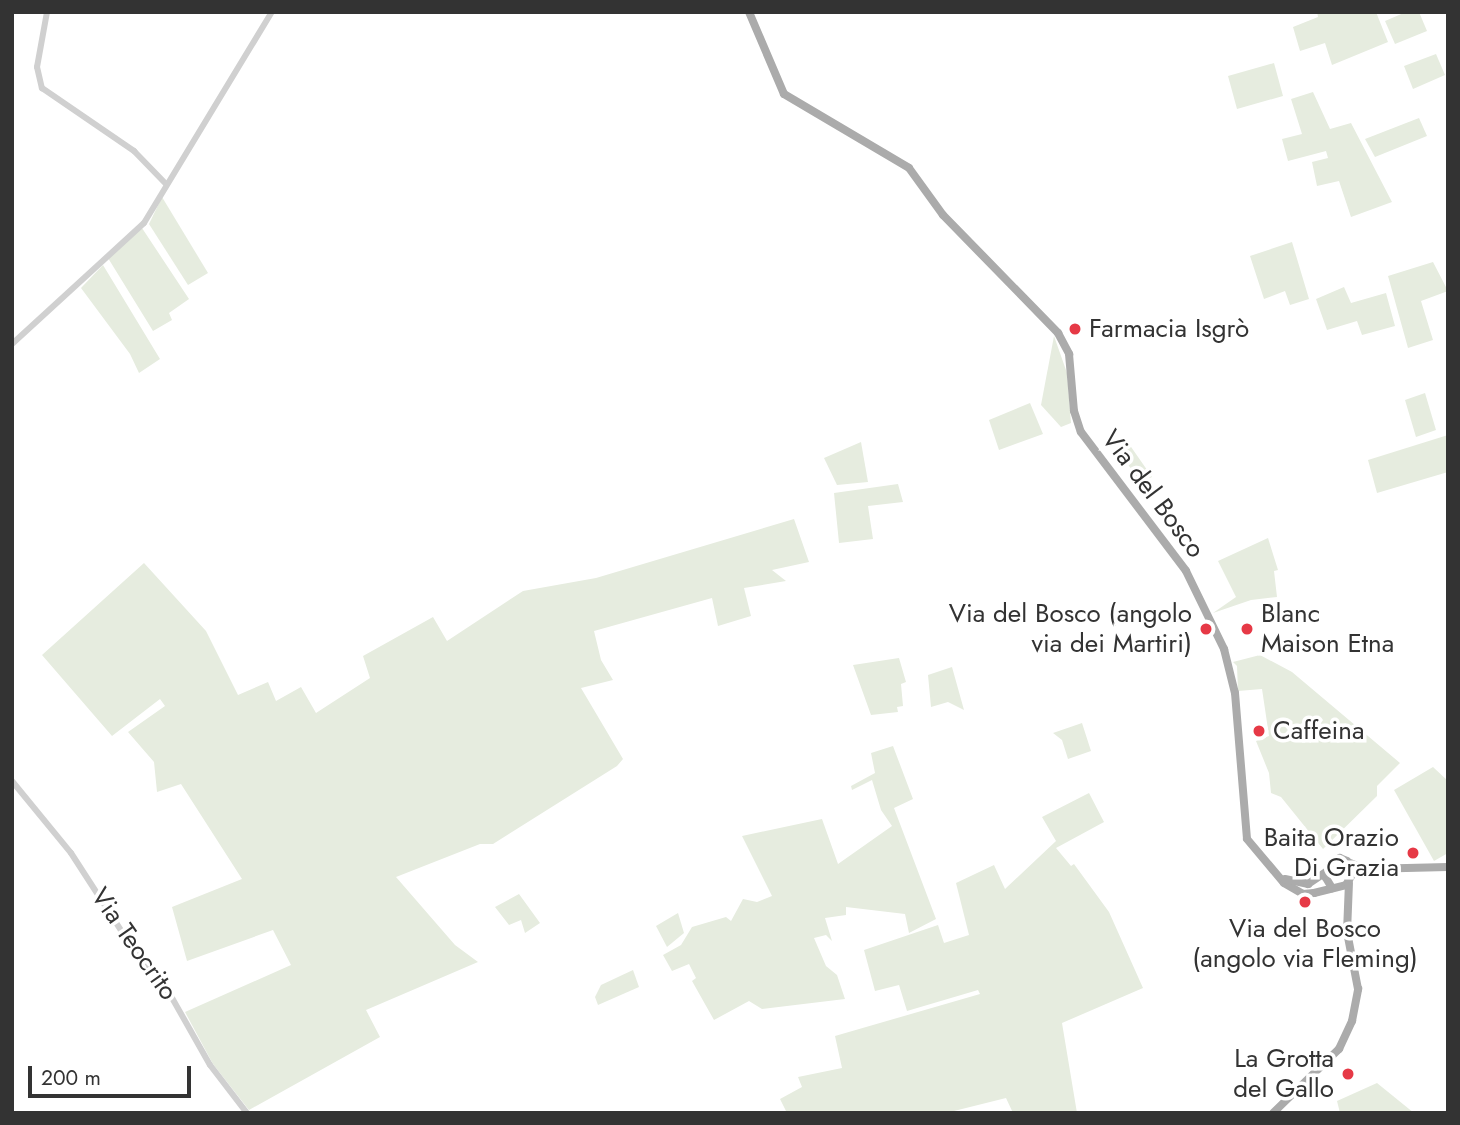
<!DOCTYPE html>
<meta charset="utf-8">
<style>
body{margin:0}
#map{position:relative;width:1460px;height:1125px;overflow:hidden;background:#fff;font-family:Jost,sans-serif}
div>[style]{position:absolute}
[style*='--x']{left:calc(var(--x)*1px);top:calc(var(--y)*1px);width:calc(var(--w)*1px);rotate:calc(var(--a)*1deg)}
.green>*{inset:0;background:#e6ecdf}
.minor>*{height:6px;margin:-3px;padding:0 3px;transform-origin:3px;border-radius:3px;background:#d0d0d0}
.major>*{height:8px;margin:-4px;padding:0 4px;transform-origin:4px;border-radius:4px;background:#ababab}
.dots>*{width:19px;height:19px;translate:-50% -50%;box-sizing:border-box;border:4px solid #fff;border-radius:50%}
span{translate:-50% -50%;white-space:nowrap;text-align:center;line-height:1.15;-webkit-text-stroke:7px #fff;paint-order:stroke}
.poi-label{font-size:26px;color:#333}
.left{translate:0 -50%;text-align:left}
.right{translate:-100% -50%;text-align:right}
.street-label{font-size:26px;color:#333}
.frame{position:absolute;inset:0;border:14px solid #333;pointer-events:none}
.scale{position:absolute;left:28px;top:1066px;width:163px;height:32px;box-sizing:border-box;border:4px solid #333;border-top:0;padding-left:9px;font-size:21px;line-height:24px;white-space:nowrap;color:#333;-webkit-text-stroke:5px #fff;paint-order:stroke}
</style>
<div id="map">
<div class="green">
<i style="clip-path:polygon(1317px 12px,1376px 12px,1388px 42px,1332px 65px,1325px 43px,1300px 51px,1293px 27px,1318px 17px)"></i>
<i style="clip-path:polygon(1406px 12px,1419px 12px,1427px 31px,1395px 44px,1385px 21px)"></i>
<i style="clip-path:polygon(1436px 54px,1445px 75px,1413px 89px,1404px 66px)"></i>
<i style="clip-path:polygon(1274px 63px,1283px 96px,1237px 109px,1228px 76px)"></i>
<i style="clip-path:polygon(1313px 92px,1330px 129px,1351px 123px,1392px 202px,1351px 217px,1339px 181px,1317px 186px,1312px 162px,1328px 158px,1326px 151px,1288px 161px,1282px 139px,1302px 134px,1291px 99px)"></i>
<i style="clip-path:polygon(1419px 118px,1427px 136px,1375px 157px,1365px 139px)"></i>
<i style="clip-path:polygon(162px 197px,208px 273px,188px 285px,149px 224px)"></i>
<i style="clip-path:polygon(142px 228px,189px 299px,169px 313px,172px 320px,153px 331px,108px 258px)"></i>
<i style="clip-path:polygon(1292px 242px,1309px 299px,1290px 305px,1285px 291px,1264px 299px,1250px 256px)"></i>
<i style="clip-path:polygon(1433px 262px,1448px 291px,1421px 301px,1433px 340px,1408px 348px,1388px 276px)"></i>
<i style="clip-path:polygon(103px 265px,160px 359px,139px 373px,130px 354px,81px 288px)"></i>
<i style="clip-path:polygon(1344px 287px,1351px 303px,1386px 293px,1395px 326px,1362px 335px,1357px 321px,1327px 330px,1316px 299px)"></i>
<i style="clip-path:polygon(1054px 336px,1067px 373px,1071px 423px,1061px 427px,1041px 405px)"></i>
<i style="clip-path:polygon(1425px 393px,1436px 430px,1416px 437px,1405px 400px)"></i>
<i style="clip-path:polygon(1030px 403px,1043px 434px,999px 450px,989px 420px)"></i>
<i style="clip-path:polygon(1448px 435px,1448px 472px,1377px 493px,1368px 460px)"></i>
<i style="clip-path:polygon(861px 442px,868px 482px,837px 485px,824px 458px)"></i>
<i style="clip-path:polygon(1129px 444px,1152px 477px,1134px 485px,1135px 474px,1117px 450px)"></i>
<i style="clip-path:polygon(898px 484px,903px 502px,868px 506px,873px 539px,839px 543px,834px 493px)"></i>
<i style="clip-path:polygon(794px 519px,809px 562px,772px 570px,786px 581px,744px 588px,751px 616px,718px 626px,712px 598px,594px 631px,601px 660px,613px 680px,581px 688px,623px 759px,617px 766px,493px 844px,480px 844px,396px 877px,455px 945px,478px 962px,366px 1010px,380px 1037px,249px 1110px,213px 1064px,185px 1012px,291px 965px,273px 930px,187px 961px,172px 907px,242px 879px,181px 784px,157px 792px,154px 762px,128px 732px,165px 706px,160px 699px,112px 736px,42px 655px,144px 563px,206px 631px,238px 695px,268px 682px,276px 701px,301px 687px,316px 713px,370px 678px,363px 656px,433px 617px,447px 641px,523px 591px,596px 578px)"></i>
<i style="clip-path:polygon(1268px 538px,1278px 570px,1274px 571px,1277px 597px,1251px 600px,1213px 613px,1236px 597px,1218px 561px)"></i>
<i style="clip-path:polygon(1260px 655px,1292px 672px,1400px 763px,1377px 786px,1377px 796px,1323px 849px,1281px 797px,1271px 793px,1269px 773px,1256px 741px,1269px 736px,1262px 689px,1238px 691px,1237px 666px,1233px 662px)"></i>
<i style="clip-path:polygon(899px 658px,906px 682px,901px 684px,903px 706px,897px 707px,898px 712px,871px 715px,853px 665px)"></i>
<i style="clip-path:polygon(952px 667px,964px 710px,948px 702px,931px 707px,928px 675px)"></i>
<i style="clip-path:polygon(1082px 723px,1091px 751px,1068px 759px,1062px 740px,1053px 733px)"></i>
<i style="clip-path:polygon(893px 746px,913px 799px,894px 808px,936px 919px,909px 933px,905px 914px,846px 907px,846px 915px,825px 918px,832px 941px,826px 935px,814px 938px,826px 966px,837px 975px,845px 999px,762px 1009px,749px 1001px,714px 1020px,692px 981px,696px 978px,689px 964px,672px 971px,663px 955px,681px 945px,692px 927px,726px 917px,731px 921px,743px 899px,757px 902px,772px 896px,742px 836px,822px 819px,838px 864px,892px 826px,881px 810px,872px 780px,852px 790px,851px 786px,875px 773px,871px 753px)"></i>
<i style="clip-path:polygon(1433px 767px,1448px 781px,1448px 853px,1434px 861px,1394px 790px)"></i>
<i style="clip-path:polygon(1089px 793px,1104px 822px,1056px 848px,1071px 866px,1074px 864px,1109px 912px,1143px 988px,1062px 1023px,1077px 1113px,1013px 1113px,1006px 1098px,946px 1113px,787px 1113px,780px 1099px,802px 1087px,798px 1077px,842px 1068px,835px 1036px,980px 994px,978px 990px,907px 1011px,899px 985px,875px 991px,864px 950px,938px 925px,944px 943px,969px 935px,956px 883px,994px 865px,1005px 889px,1056px 841px,1042px 817px)"></i>
<i style="clip-path:polygon(519px 894px,540px 923px,525px 933px,521px 920px,509px 925px,495px 907px)"></i>
<i style="clip-path:polygon(678px 913px,684px 933px,667px 947px,656px 926px)"></i>
<i style="clip-path:polygon(633px 970px,639px 987px,598px 1005px,595px 997px,601px 985px)"></i>
<i style="clip-path:polygon(1377px 1083px,1414px 1113px,1340px 1113px,1337px 1101px)"></i>
</div>
<div class="minor">
<i style="--x:47;--y:12;--w:56;--a:100.3"></i>
<i style="--x:37;--y:67;--w:22;--a:77"></i>
<i style="--x:42;--y:88;--w:112;--a:34.4"></i>
<i style="--x:134;--y:151;--w:46;--a:45.9"></i>
<i style="--x:12;--y:344;--w:179;--a:-42.5"></i>
<i style="--x:144;--y:223;--w:247;--a:-58.8"></i>
<i style="--x:12;--y:781;--w:93;--a:50.7"></i>
<i style="--x:71;--y:853;--w:118;--a:57.1"></i>
<i style="--x:135;--y:952;--w:49;--a:49.1"></i>
<i style="--x:167;--y:989;--w:87;--a:60.5"></i>
<i style="--x:210;--y:1065;--w:61;--a:52.4"></i>
</div>
<div class="major">
<i style="--x:749;--y:12;--w:89;--a:66.9"></i>
<i style="--x:784;--y:94;--w:145;--a:30.6"></i>
<i style="--x:909;--y:168;--w:58;--a:54.1"></i>
<i style="--x:943;--y:215;--w:165;--a:45.7"></i>
<i style="--x:1058;--y:333;--w:24;--a:62"></i>
<i style="--x:1069;--y:354;--w:57;--a:85"></i>
<i style="--x:1074;--y:411;--w:22;--a:72"></i>
<i style="--x:1081;--y:432;--w:174;--a:52.9"></i>
<i style="--x:1186;--y:571;--w:87;--a:64"></i>
<i style="--x:1224;--y:649;--w:45;--a:76"></i>
<i style="--x:1235;--y:693;--w:146;--a:85.3"></i>
<i style="--x:1247;--y:839;--w:57;--a:49.9"></i>
<i style="--x:1284;--y:883;--w:22;--a:30"></i>
<i style="--x:1303;--y:894;--w:11;--a:-5"></i>
<i style="--x:1314;--y:893;--w:33;--a:-14"></i>
<i style="--x:1346;--y:885;--w:14;--a:-60"></i>
<i style="--x:1353;--y:873;--w:13;--a:-117"></i>
<i style="--x:1347;--y:861;--w:8;--a:-157"></i>
<i style="--x:1340;--y:858;--w:13;--a:148"></i>
<i style="--x:1329;--y:865;--w:13;--a:103"></i>
<i style="--x:1326;--y:878;--w:12;--a:59"></i>
<i style="--x:1350;--y:863;--w:16;--a:22"></i>
<i style="--x:1365;--y:869;--w:83;--a:-1.4"></i>
<i style="--x:1285;--y:879;--w:24;--a:12"></i>
<i style="--x:1308;--y:884;--w:22;--a:-34"></i>
<i style="--x:1273;--y:1113;--w:92;--a:-44.1"></i>
<i style="--x:1339;--y:1049;--w:31;--a:-65"></i>
<i style="--x:1352;--y:1021;--w:33;--a:-79"></i>
<i style="--x:1358;--y:989;--w:58;--a:-100.9"></i>
<i style="--x:1347;--y:932;--w:49;--a:-87.7"></i>
</div>
<div class="dots">
<i style="left:1075px;top:329px;background:#e63946"></i>
<i style="left:1206px;top:629px;background:#e63946"></i>
<i style="left:1247px;top:629px;background:#e63946"></i>
<i style="left:1259px;top:731px;background:#e63946"></i>
<i style="left:1413px;top:853px;background:#e63946"></i>
<i style="left:1305px;top:902px;background:#e63946"></i>
<i style="left:1348px;top:1074px;background:#e63946"></i>
</div>
<div class="poi-label">
<span class="left" style="left:1089px;top:329px">Farmacia Isgrò</span>
<span class="right" style="left:1192px;top:629px">Via del Bosco (angolo<br>via dei Martiri)</span>
<span class="left" style="left:1261px;top:629px">Blanc<br>Maison Etna</span>
<span class="left" style="left:1273px;top:731px">Caffeina</span>
<span class="right" style="left:1399px;top:853px">Baita Orazio<br>Di Grazia</span>
<span style="left:1305px;top:944px">Via del Bosco<br>(angolo via Fleming)</span>
<span class="right" style="left:1334px;top:1074px">La Grotta<br>del Gallo</span>
</div>
<div class="street-label">
<span style="left:1153px;top:494px;rotate:53deg">Via del Bosco</span>
<span style="left:134px;top:944px;rotate:55deg">Via Teocrito</span>
</div>
<div class="frame"></div>
<div class="scale">200 m</div>
</div>
